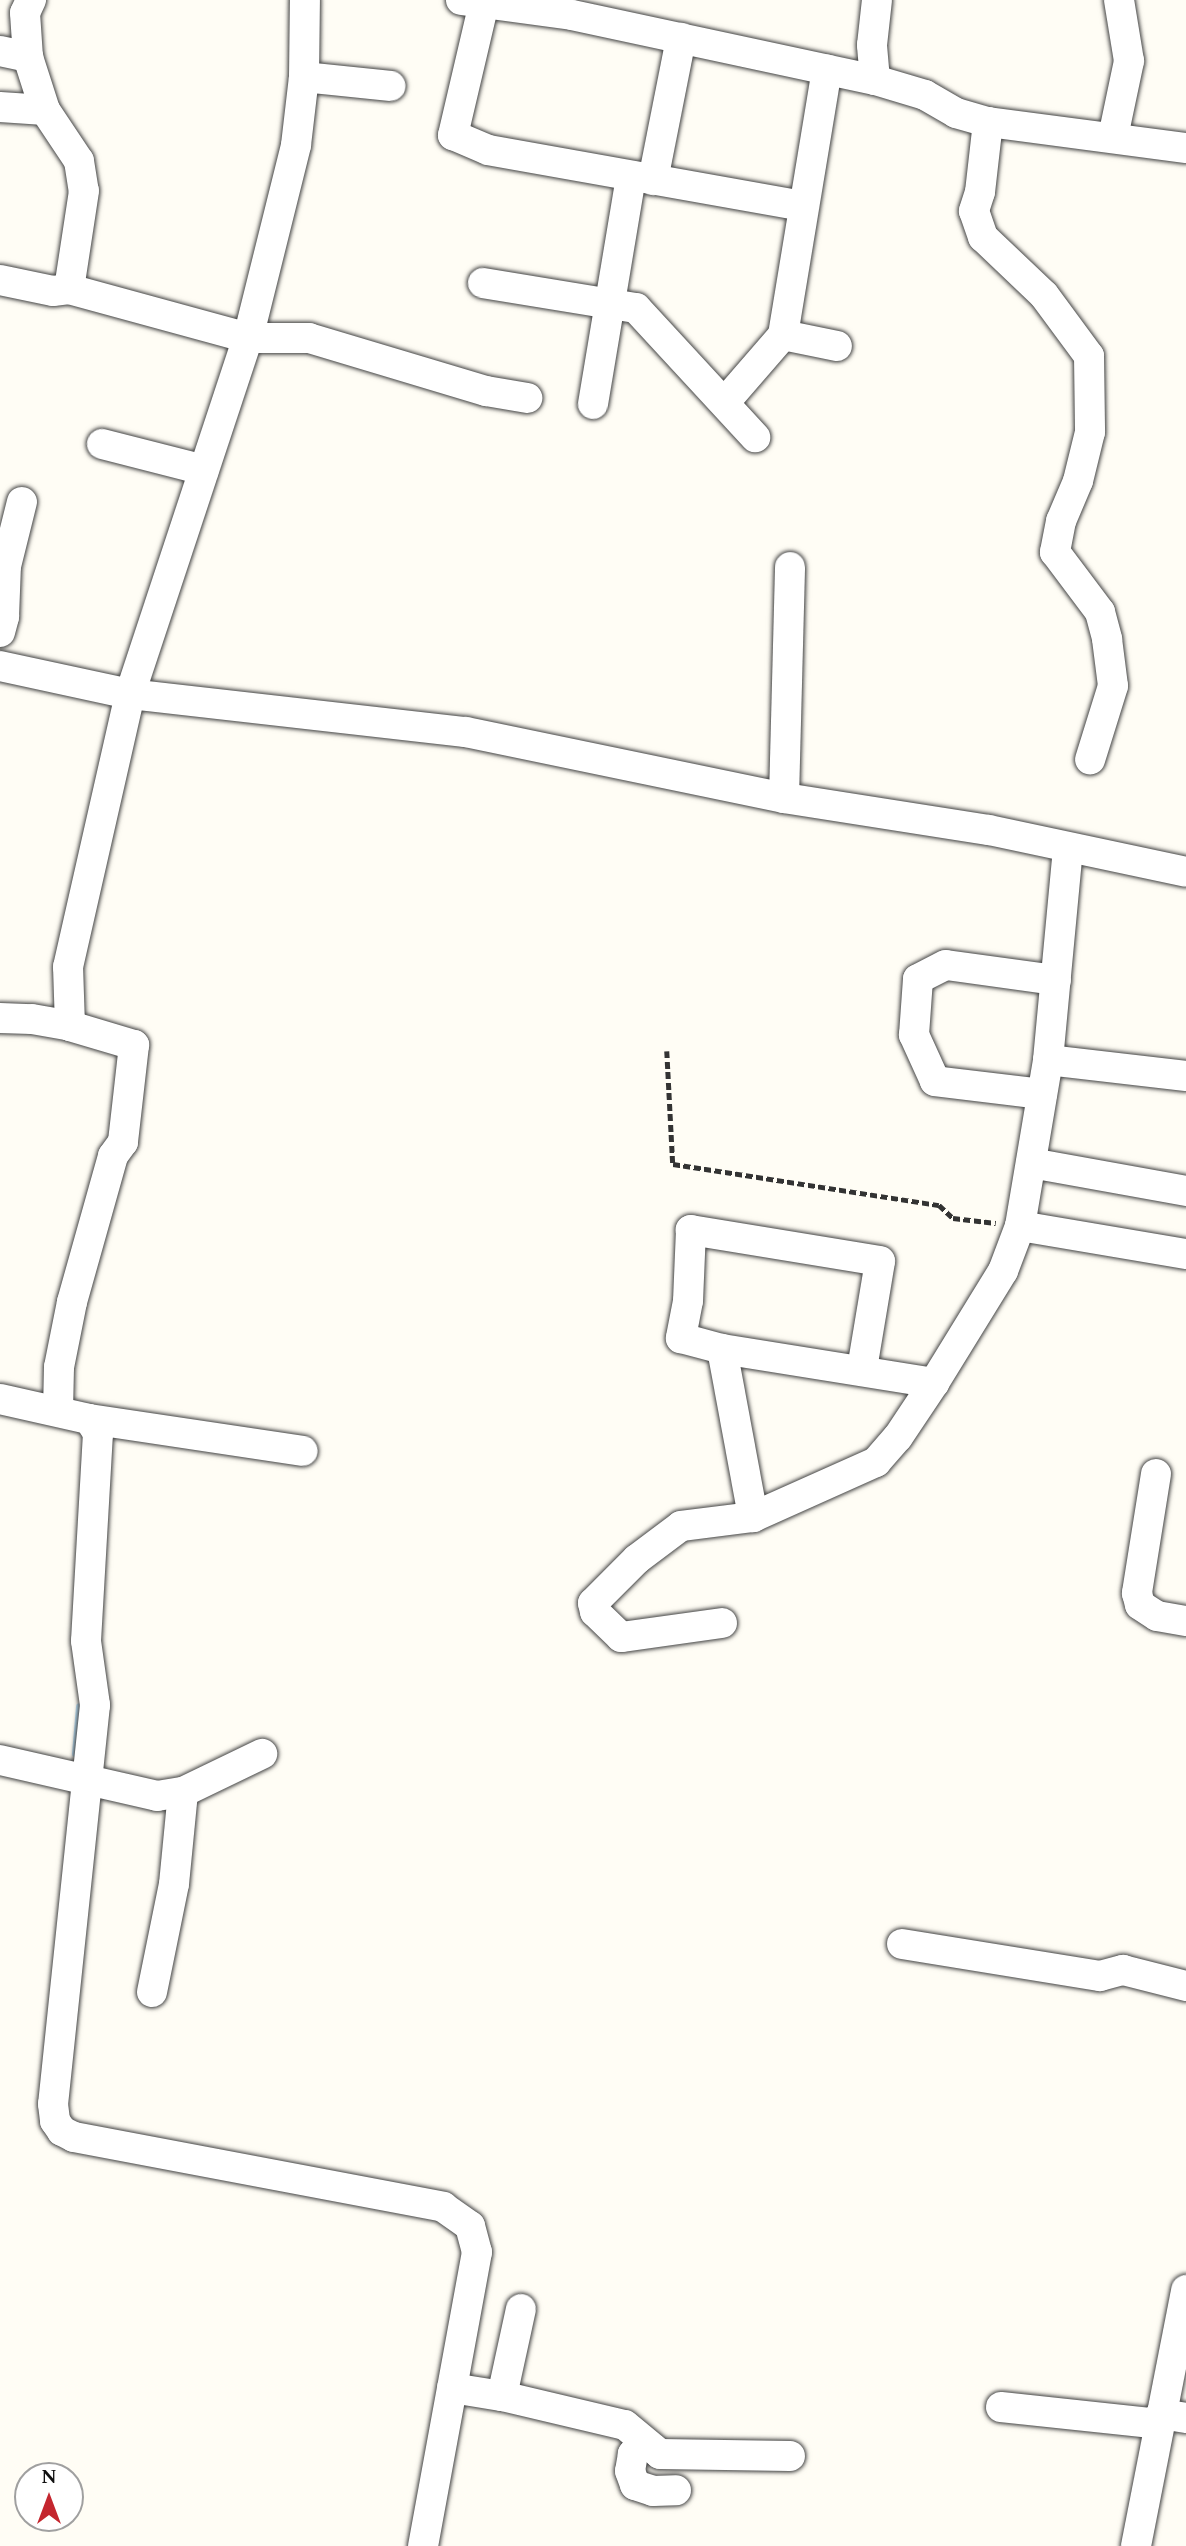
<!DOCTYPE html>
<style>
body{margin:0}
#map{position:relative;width:1186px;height:2546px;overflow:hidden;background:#fffdf5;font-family:Spectral,serif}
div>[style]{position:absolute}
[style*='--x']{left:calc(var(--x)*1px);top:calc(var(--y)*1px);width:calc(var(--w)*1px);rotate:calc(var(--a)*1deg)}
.stream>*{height:7px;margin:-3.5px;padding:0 3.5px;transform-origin:3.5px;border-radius:3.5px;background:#b9e0f7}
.path>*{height:4.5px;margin-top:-2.25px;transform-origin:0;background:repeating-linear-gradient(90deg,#333 0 7px,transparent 0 10.5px)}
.roads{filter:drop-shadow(0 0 2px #444) drop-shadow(0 0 2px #444)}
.minor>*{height:30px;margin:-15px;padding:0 15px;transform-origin:15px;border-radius:15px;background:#fff}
span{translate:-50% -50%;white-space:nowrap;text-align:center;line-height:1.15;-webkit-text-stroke:7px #fff;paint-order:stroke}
.north{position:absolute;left:14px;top:2462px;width:70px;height:70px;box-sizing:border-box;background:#fff;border:2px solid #a0a0a0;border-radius:50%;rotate:0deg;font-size:19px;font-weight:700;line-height:28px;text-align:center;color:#111}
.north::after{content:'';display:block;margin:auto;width:24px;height:32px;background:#c4262e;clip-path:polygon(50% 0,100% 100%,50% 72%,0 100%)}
</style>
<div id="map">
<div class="stream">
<i style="--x:75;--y:1753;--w:47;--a:-85.1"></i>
</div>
<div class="path">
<i style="--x:667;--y:1051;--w:113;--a:87"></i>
<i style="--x:673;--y:1164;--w:269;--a:8.8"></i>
<i style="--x:939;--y:1205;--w:19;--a:43"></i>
<i style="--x:953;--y:1218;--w:43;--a:6.6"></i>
</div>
<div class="roads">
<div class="minor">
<i style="--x:31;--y:0;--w:14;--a:115"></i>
<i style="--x:25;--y:13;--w:44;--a:86.1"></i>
<i style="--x:28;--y:57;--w:56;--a:72.2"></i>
<i style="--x:45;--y:110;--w:61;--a:56.3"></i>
<i style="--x:79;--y:161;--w:30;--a:81"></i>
<i style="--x:84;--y:191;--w:99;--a:98.7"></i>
<i style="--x:461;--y:0;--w:112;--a:7.7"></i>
<i style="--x:572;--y:15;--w:310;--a:12.1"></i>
<i style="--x:875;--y:80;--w:52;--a:16.7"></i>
<i style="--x:925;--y:95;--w:36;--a:30"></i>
<i style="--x:956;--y:113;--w:33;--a:16"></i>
<i style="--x:988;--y:122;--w:200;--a:7.5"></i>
<i style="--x:484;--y:3;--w:136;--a:103.2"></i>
<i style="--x:453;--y:135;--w:38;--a:23"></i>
<i style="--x:488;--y:150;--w:319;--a:10.1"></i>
<i style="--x:0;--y:51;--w:29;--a:12"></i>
<i style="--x:304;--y:77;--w:87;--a:5.9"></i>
<i style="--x:875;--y:80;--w:35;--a:-95"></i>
<i style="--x:872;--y:45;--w:45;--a:-83.7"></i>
<i style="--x:0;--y:107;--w:45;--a:3.8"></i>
<i style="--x:988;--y:122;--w:70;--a:96.5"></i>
<i style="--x:980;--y:192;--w:20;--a:108"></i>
<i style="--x:974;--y:211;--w:28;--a:71"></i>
<i style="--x:983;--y:237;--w:84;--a:43.6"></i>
<i style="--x:1044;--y:295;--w:76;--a:53.6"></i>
<i style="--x:1089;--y:356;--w:76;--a:89.2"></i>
<i style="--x:1090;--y:432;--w:50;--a:103.8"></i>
<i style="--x:1078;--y:481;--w:43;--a:113"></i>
<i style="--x:1061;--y:521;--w:32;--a:101"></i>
<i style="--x:1055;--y:552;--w:75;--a:53.1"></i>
<i style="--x:1100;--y:612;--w:28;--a:75"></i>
<i style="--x:1107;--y:639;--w:47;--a:82.7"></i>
<i style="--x:1113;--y:686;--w:77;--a:107.3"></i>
<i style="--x:1113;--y:137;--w:78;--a:-78.1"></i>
<i style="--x:1129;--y:61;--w:62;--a:-99.3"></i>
<i style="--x:653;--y:180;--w:145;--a:-78.8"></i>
<i style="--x:0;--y:280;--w:54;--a:11.7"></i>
<i style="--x:53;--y:291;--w:16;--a:-7"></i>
<i style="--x:69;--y:289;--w:186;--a:15.3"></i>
<i style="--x:248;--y:338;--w:61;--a:0"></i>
<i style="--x:309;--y:338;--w:185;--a:16.7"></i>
<i style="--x:486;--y:391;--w:42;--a:9.7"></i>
<i style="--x:483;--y:283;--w:155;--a:9.3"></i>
<i style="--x:636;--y:308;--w:176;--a:47.3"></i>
<i style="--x:783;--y:335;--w:55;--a:11.5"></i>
<i style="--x:725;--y:402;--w:89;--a:-49.1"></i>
<i style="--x:783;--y:335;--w:269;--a:-80.6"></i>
<i style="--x:593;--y:404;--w:231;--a:-80.5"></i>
<i style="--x:102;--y:444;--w:105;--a:14.3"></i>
<i style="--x:0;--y:632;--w:16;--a:-75"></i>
<i style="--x:4;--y:617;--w:51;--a:-87.8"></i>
<i style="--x:6;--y:566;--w:66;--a:-76"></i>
<i style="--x:0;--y:666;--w:133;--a:12.2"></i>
<i style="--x:130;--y:694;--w:338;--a:6.5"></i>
<i style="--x:466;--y:732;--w:325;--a:11.7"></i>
<i style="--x:784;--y:798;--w:207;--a:8.9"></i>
<i style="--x:989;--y:830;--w:201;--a:12"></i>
<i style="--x:784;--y:798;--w:231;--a:-88.5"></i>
<i style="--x:0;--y:1018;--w:32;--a:2"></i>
<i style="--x:32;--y:1019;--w:39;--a:10"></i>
<i style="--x:70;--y:1026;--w:67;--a:16.5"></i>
<i style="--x:134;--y:1045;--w:98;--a:96.5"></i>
<i style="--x:123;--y:1142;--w:17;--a:126"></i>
<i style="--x:113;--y:1156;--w:152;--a:105.7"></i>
<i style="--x:72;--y:1302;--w:66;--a:101.3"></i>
<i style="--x:59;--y:1367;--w:44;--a:91.3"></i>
<i style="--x:70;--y:1026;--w:59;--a:-91.9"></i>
<i style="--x:68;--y:967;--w:280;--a:-77.2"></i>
<i style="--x:130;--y:694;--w:375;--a:-71.7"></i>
<i style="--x:248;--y:338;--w:199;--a:-76"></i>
<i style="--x:296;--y:145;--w:68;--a:-83.3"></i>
<i style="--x:304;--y:77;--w:77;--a:-89.3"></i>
<i style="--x:1048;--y:1060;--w:139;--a:6.6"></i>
<i style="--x:1042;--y:1094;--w:108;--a:-173.1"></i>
<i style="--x:935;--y:1081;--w:51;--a:-114.5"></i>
<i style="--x:914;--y:1035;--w:56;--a:-85.9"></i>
<i style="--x:918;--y:979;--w:31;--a:-27"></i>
<i style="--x:946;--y:965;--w:111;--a:7.8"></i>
<i style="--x:1031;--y:1163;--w:158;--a:10.2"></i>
<i style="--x:1020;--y:1226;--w:168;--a:9.6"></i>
<i style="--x:722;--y:1349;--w:171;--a:79.5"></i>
<i style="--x:862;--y:1369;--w:109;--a:-80.5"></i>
<i style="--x:880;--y:1261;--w:192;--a:-170.7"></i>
<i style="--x:691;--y:1230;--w:71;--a:92.4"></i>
<i style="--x:688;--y:1301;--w:38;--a:101"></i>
<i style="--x:681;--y:1338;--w:42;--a:15"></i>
<i style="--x:722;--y:1349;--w:215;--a:9.1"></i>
<i style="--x:0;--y:1399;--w:91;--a:12.7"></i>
<i style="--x:89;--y:1419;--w:17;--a:57"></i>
<i style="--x:98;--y:1433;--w:208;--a:93.3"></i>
<i style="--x:86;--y:1641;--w:65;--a:82"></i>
<i style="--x:95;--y:1705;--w:401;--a:96"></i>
<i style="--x:53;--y:2104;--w:17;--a:83"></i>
<i style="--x:55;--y:2121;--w:12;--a:55"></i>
<i style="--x:62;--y:2131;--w:13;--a:27"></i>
<i style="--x:74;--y:2137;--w:376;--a:10.7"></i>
<i style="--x:443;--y:2207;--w:33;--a:35"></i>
<i style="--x:470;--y:2226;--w:27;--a:75"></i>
<i style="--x:477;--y:2252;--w:299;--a:100.4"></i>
<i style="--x:89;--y:1419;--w:216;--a:8.5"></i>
<i style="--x:1156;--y:1474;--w:121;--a:99.1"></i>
<i style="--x:1137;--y:1593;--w:12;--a:76"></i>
<i style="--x:1140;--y:1605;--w:20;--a:33"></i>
<i style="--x:1157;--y:1616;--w:29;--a:10"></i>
<i style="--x:722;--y:1623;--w:102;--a:172.1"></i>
<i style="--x:621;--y:1637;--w:36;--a:-136"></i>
<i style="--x:595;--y:1612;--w:9;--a:-103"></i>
<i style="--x:593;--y:1603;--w:62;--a:-45"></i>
<i style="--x:637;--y:1559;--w:55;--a:-36.9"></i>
<i style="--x:681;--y:1526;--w:73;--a:-7.1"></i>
<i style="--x:753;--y:1517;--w:135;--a:-24.1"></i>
<i style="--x:876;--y:1462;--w:33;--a:-49"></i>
<i style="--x:898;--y:1437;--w:65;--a:-56.3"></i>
<i style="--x:934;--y:1383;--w:132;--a:-58.4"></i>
<i style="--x:1003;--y:1271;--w:48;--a:-69.3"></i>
<i style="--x:1020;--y:1226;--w:168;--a:-80.4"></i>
<i style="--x:1048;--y:1060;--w:213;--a:-84.6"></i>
<i style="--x:0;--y:1760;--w:161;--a:12.9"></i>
<i style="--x:157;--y:1796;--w:26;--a:-9"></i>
<i style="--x:183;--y:1792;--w:88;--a:-25.7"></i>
<i style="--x:902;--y:1944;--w:201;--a:9.2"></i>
<i style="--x:1100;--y:1976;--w:24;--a:-15"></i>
<i style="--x:1123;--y:1970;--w:65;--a:14.3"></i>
<i style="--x:152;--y:1992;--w:110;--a:-78.5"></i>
<i style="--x:174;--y:1884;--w:92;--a:-84.4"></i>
<i style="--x:452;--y:2388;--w:51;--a:9.1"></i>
<i style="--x:502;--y:2396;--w:126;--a:13.3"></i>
<i style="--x:625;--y:2425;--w:45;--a:39.6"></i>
<i style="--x:660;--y:2454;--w:130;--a:0.9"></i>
<i style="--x:502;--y:2396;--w:89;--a:-77.7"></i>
<i style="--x:1001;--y:2407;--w:159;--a:6.1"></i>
<i style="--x:1161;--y:2414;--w:25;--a:9"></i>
<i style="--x:643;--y:2442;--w:16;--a:130"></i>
<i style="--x:633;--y:2454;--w:17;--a:100"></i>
<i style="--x:630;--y:2471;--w:15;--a:70"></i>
<i style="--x:635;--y:2485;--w:19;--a:18"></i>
<i style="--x:653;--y:2491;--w:23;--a:-2"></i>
<i style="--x:1136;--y:2546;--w:261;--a:-78.9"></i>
</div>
</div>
<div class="north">N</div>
</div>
